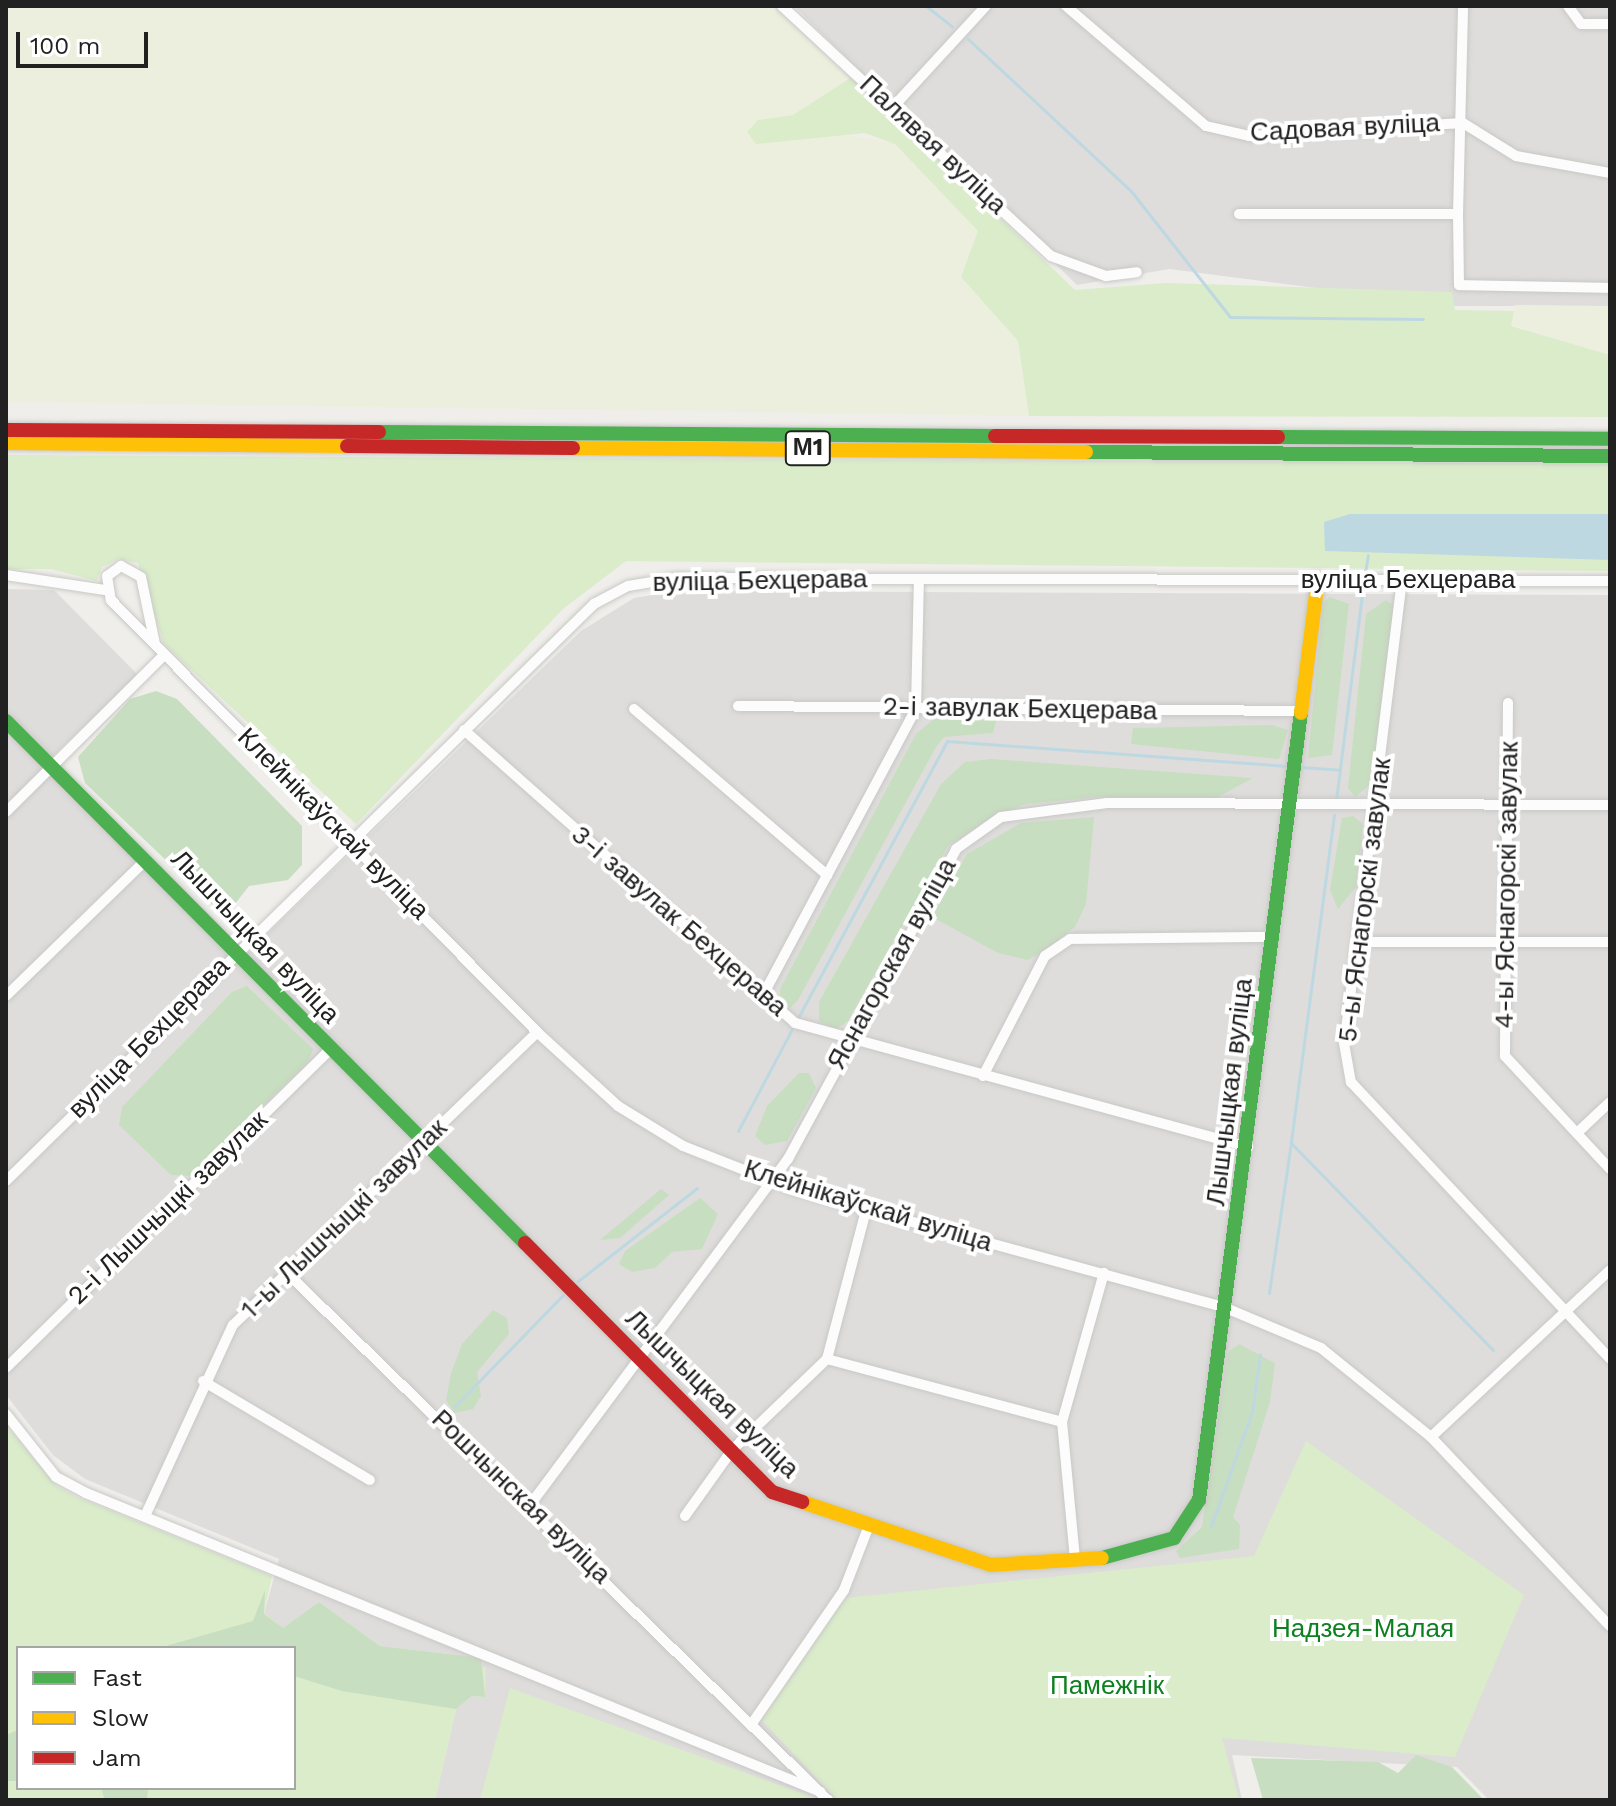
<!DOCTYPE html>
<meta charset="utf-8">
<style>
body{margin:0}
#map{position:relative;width:1616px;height:1806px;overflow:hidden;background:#efeeea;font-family:"Work Sans",sans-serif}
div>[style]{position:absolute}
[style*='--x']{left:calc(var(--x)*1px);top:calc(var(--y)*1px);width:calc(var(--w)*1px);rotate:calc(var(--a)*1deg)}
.residential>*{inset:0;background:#dedddb}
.farmland>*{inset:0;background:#edefde}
.grass>*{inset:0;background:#daecca}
.forest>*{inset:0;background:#c8dec0}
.water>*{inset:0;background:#bed8e2}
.stream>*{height:3px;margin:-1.5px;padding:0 1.5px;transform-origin:1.5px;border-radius:1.5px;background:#bed8e2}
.roads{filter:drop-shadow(0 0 2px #c8c8c6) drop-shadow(0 0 2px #c8c8c6)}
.street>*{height:10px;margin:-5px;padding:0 5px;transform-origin:5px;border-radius:5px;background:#fdfcfc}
.fast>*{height:14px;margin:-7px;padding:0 7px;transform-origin:7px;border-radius:7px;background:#4caf50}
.slow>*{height:14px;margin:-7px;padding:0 7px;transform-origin:7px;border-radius:7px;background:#ffc107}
.jam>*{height:14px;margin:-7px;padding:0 7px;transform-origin:7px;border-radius:7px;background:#c62828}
span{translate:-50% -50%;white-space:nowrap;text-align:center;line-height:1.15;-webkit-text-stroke:8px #fff;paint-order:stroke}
.shield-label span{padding:2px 6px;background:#fff;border:2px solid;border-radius:6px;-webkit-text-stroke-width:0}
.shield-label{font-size:24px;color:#212121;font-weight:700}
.street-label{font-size:26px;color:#212121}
.park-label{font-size:26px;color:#0d811f}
.frame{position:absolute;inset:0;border:8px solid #212121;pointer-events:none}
.legend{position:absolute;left:16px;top:1646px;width:280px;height:144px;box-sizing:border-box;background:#fff;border:2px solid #a6a6a6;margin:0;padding:10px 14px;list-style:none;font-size:24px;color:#212121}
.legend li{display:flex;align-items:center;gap:16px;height:40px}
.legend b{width:40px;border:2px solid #a6a6a6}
.scale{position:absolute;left:16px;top:32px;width:132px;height:36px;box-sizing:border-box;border:4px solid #212121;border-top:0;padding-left:10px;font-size:24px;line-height:28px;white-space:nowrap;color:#212121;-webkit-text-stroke:6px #fff;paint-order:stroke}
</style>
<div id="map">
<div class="residential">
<i style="clip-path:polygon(794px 6px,1610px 6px,1610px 306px,1455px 306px,1169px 269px,1077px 285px)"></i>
<i style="clip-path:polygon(6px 589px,54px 590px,138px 675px,43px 765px,237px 963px,581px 631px,634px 598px,677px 591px,1610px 595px,1610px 1800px,1489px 1800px,1457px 1767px,1232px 1755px,1242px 1800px,435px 1800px,456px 1709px,472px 1696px,484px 1697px,481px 1659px,380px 1646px,319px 1602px,283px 1629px,264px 1614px,279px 1559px,85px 1479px,53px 1455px,6px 1395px)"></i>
</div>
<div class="farmland">
<i style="clip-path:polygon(6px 6px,774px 6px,852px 77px,793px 115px,758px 120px,756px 144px,835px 133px,895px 143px,978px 231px,961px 277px,1018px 341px,1029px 416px,6px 402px)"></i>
<i style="clip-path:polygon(1515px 305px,1610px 306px,1610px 355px,1510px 325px)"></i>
</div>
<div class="grass">
<i style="clip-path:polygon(852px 77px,1075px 290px,1166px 283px,1452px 292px,1455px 310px,1514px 311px,1511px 326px,1610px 355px,1610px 417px,1029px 416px,1018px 341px,961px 277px,978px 231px,895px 144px,865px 133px,756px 144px,747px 132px,758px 120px,793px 115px)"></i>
<i style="clip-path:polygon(6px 455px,1610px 464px,1610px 571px,626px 561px,563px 609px,356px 824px,164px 644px,138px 563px,118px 559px,102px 567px,97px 581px,51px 569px,6px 569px)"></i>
<i style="clip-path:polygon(evenodd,6px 1426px,57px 1486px,77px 1497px,272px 1576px,264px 1613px,283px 1628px,319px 1602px,380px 1646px,450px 1654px,486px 1668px,485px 1697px,472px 1696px,456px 1709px,435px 1800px,6px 1800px,6px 1426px,18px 1648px,294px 1648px,294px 1788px,18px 1788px,18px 1648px)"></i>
<i style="clip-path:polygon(1306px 1441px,1524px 1595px,1455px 1757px,1222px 1738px,1239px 1800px,837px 1800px,759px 1717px,844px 1598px,1254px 1556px)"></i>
<i style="clip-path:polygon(510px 1688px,821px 1800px,480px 1800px)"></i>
</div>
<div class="forest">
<i style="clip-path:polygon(1330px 597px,1349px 604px,1332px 755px,1308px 758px,1323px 603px)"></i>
<i style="clip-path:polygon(1386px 600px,1394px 606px,1372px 783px,1355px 797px,1348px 788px,1366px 614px)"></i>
<i style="clip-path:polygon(156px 691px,177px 699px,302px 826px,302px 865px,288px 880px,249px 886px,231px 909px,215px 907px,85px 783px,78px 757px,130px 699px)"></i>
<i style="clip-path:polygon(985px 715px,996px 721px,993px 733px,944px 737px,936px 747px,798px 1000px,790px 1008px,780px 1001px,780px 989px,916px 734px,934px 719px)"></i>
<i style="clip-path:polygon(1272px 725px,1288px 730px,1279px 759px,1131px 744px,1133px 728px)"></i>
<i style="clip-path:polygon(991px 759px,1253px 778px,1216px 798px,1098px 797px,1025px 804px,989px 819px,948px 846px,848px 1021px,836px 1029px,819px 1021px,819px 1002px,941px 784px,965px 762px)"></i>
<i style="clip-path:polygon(1353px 816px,1363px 824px,1356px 887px,1338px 909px,1330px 890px,1342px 818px)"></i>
<i style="clip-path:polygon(1094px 817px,1086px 904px,1075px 927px,1039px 954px,1027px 960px,998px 953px,932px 917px,967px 854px,1021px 823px)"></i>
<i style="clip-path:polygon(247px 986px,313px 1049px,309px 1061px,191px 1176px,171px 1175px,119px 1125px,122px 1107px,232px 992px)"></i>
<i style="clip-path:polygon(799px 1073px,809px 1073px,816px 1088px,787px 1141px,765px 1145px,755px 1136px,767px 1106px)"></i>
<i style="clip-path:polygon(661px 1189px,669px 1195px,620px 1238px,600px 1240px)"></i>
<i style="clip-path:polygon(700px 1198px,718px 1214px,702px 1249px,672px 1252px,655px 1268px,632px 1272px,619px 1264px,625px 1251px)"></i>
<i style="clip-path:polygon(493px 1310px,507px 1318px,509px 1334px,477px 1372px,481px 1396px,473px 1409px,454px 1413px,446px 1400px,451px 1373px,462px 1344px)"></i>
<i style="clip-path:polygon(1239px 1344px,1275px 1363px,1270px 1402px,1233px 1517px,1240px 1525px,1239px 1549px,1180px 1558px,1176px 1551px,1202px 1527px,1228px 1352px)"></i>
<i style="clip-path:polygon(265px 1590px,264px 1614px,283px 1628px,319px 1602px,380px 1646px,481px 1658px,485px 1697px,472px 1696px,456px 1709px,342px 1691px,294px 1676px,294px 1648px,159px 1648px,253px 1621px)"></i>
<i style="clip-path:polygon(18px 1730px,18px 1781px,8px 1781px,6px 1735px)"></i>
<i style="clip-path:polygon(1416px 1755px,1452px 1767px,1484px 1800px,1263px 1800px,1251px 1758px,1378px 1762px,1398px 1773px)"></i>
<i style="clip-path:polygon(101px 1788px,148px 1788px,147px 1800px,105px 1800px)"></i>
</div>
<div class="water">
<i style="clip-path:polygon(1350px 514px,1610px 514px,1610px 560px,1325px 551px,1324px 522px)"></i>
</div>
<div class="stream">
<i style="--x:926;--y:6;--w:33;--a:38"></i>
<i style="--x:968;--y:39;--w:223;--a:43"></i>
<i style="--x:1131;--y:191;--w:160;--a:51.8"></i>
<i style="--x:1230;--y:317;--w:193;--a:0.6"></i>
<i style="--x:1365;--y:572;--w:17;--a:-80"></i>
<i style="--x:1301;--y:767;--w:39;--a:4"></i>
<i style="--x:1336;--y:800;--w:216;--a:-82.8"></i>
<i style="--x:1334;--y:815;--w:331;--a:97.5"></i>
<i style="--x:1291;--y:1143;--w:289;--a:45.7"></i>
<i style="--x:799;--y:1016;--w:312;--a:-61.7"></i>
<i style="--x:947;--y:741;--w:341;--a:4.2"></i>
<i style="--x:738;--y:1131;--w:115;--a:-62.1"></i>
<i style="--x:578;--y:1281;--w:151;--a:-38"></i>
<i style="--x:1269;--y:1293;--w:152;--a:-81.7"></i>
<i style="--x:454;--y:1407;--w:156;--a:-45.8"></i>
<i style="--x:1211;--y:1526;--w:121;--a:-70.2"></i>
<i style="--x:1252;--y:1412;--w:58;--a:-82"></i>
</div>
<div class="roads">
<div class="street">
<i style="--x:782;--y:6;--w:367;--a:42.9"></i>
<i style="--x:1051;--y:256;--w:59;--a:20"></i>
<i style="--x:1106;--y:276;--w:31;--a:-7"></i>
<i style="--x:1066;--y:6;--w:184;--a:40.6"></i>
<i style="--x:1206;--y:126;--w:44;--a:13.1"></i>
<i style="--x:1249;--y:136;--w:214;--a:-3.5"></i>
<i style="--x:1463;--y:123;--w:62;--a:31.9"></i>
<i style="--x:1516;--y:156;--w:96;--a:10.3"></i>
<i style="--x:1568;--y:6;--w:22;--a:54"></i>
<i style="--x:1581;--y:24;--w:29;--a:0"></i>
<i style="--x:893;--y:107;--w:137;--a:-47.4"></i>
<i style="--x:1239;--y:214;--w:219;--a:0"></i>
<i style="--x:1458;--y:214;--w:71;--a:89.2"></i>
<i style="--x:1459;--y:285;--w:151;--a:1.1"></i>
<i style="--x:1458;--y:214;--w:208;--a:-88.6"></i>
<i style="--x:6;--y:575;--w:100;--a:8.6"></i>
<i style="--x:1402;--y:580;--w:467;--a:97.1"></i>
<i style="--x:1344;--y:1043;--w:40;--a:80"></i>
<i style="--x:1351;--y:1082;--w:379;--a:46.9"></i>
<i style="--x:155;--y:644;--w:68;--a:-101.8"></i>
<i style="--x:141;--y:577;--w:23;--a:-151"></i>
<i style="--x:121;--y:566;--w:17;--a:144"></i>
<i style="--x:107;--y:576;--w:24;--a:81"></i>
<i style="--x:111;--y:600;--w:607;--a:45.4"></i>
<i style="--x:537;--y:1032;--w:110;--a:42.4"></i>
<i style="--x:618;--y:1106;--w:76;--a:31.6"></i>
<i style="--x:683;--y:1146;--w:117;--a:21.5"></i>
<i style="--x:792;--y:1189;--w:450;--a:15.3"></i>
<i style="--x:1226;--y:1308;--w:103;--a:22.8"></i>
<i style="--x:1321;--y:1348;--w:141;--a:39"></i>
<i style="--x:1431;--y:1437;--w:260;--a:46.6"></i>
<i style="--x:1508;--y:703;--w:353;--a:90.5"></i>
<i style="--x:1505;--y:1056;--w:154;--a:47.1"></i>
<i style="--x:738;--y:706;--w:563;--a:0.51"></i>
<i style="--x:634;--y:709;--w:255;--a:40.7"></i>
<i style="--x:464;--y:730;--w:442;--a:41.5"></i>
<i style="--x:795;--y:1023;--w:470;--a:15.3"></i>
<i style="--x:6;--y:812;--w:223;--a:-44.8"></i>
<i style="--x:1359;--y:942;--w:251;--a:0"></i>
<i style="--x:6;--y:996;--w:195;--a:-44.2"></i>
<i style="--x:762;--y:997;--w:327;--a:-61.9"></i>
<i style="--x:916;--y:708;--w:129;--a:-88.7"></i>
<i style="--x:983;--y:1076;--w:135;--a:-62.7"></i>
<i style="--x:1045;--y:956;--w:30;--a:-34"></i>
<i style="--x:1070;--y:939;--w:203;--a:-0.6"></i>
<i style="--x:1577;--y:1133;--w:45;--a:-43.2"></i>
<i style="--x:6;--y:1181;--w:824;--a:-44.46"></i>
<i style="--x:594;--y:604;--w:38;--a:-28"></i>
<i style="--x:628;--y:586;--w:49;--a:-9.5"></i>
<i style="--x:676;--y:578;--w:934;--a:0.18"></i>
<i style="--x:287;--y:1273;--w:755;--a:44.25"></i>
<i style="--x:827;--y:1359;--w:243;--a:15"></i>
<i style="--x:6;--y:1368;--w:455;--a:-44.5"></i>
<i style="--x:203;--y:1381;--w:194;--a:30.7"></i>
<i style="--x:6;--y:1414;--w:80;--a:51.6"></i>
<i style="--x:56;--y:1477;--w:34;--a:28"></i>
<i style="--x:86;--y:1493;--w:793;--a:22.14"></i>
<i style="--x:1431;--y:1437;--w:245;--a:-43"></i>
<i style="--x:530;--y:1505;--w:432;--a:-53.3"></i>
<i style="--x:788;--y:1159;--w:353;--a:-61.5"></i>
<i style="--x:956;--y:849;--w:55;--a:-35.4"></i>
<i style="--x:1001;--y:817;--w:107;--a:-7.5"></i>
<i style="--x:1107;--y:803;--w:503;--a:0.23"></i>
<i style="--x:145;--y:1516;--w:210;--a:-65.3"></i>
<i style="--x:233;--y:1325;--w:422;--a:-43.9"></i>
<i style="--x:685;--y:1516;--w:81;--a:-54.5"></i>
<i style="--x:732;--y:1450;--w:132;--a:-43.8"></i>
<i style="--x:827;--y:1359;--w:154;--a:-75.3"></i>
<i style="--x:1075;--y:1559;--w:138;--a:-95.4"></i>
<i style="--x:1062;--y:1422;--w:155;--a:-74.3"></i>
<i style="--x:753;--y:1722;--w:160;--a:-55.4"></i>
<i style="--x:844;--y:1590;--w:66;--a:-68.8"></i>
</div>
<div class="fast">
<i style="--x:379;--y:432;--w:616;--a:0.37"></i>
<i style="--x:1278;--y:437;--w:332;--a:0.3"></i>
<i style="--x:1086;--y:452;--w:524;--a:0.44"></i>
<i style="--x:6;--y:721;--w:736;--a:45.17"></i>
<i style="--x:1102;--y:1558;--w:75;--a:-15.5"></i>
<i style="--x:1174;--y:1538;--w:45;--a:-56.7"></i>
<i style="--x:1199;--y:1500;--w:794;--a:-82.62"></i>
</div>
<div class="slow">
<i style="--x:6;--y:443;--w:341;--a:0.5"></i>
<i style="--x:573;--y:448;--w:513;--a:0.45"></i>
<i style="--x:1301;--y:713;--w:135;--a:-82.8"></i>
<i style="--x:802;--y:1502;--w:199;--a:18.4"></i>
<i style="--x:991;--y:1565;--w:111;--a:-3.6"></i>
</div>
<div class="jam">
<i style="--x:6;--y:430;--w:373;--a:0.3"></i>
<i style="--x:995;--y:436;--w:283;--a:0.2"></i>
<i style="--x:347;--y:446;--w:226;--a:0.5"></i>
<i style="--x:525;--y:1243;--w:351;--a:45.2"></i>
<i style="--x:772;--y:1492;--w:32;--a:18"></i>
</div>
</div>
<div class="shield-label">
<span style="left:808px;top:448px">М1</span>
</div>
<div class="street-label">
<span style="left:1345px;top:128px;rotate:-3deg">Садовая вуліца</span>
<span style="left:933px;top:145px;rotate:43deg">Палявая вуліца</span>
<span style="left:1408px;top:580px">вуліца Бехцерава</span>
<span style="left:760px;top:581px;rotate:-1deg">вуліца Бехцерава</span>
<span style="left:1020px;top:709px;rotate:1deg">2-і завулак Бехцерава</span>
<span style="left:333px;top:824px;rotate:45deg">Клейнікаўскай вуліца</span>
<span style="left:1507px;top:885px;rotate:-89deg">4-ы Яснагорскі завулак</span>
<span style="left:1365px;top:900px;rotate:-83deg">5-ы Яснагорскі завулак</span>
<span style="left:679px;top:921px;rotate:41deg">3-і завулак Бехцерава</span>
<span style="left:255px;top:937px;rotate:46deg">Лышчыцкая вуліца</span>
<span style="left:892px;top:964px;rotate:-61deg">Яснагорская вуліца</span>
<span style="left:149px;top:1038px;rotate:-45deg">вуліца Бехцерава</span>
<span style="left:1230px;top:1092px;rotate:-83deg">Лышчыцкая вуліца</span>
<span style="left:868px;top:1206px;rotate:17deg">Клейнікаўскай вуліца</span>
<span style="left:168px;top:1208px;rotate:-44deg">2-і Лышчыцкі завулак</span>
<span style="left:344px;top:1219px;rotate:-44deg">1-ы Лышчыцкі завулак</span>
<span style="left:712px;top:1394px;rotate:44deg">Лышчыцкая вуліца</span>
<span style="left:521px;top:1497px;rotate:44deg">Рошчынская вуліца</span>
</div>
<div class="park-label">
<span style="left:1363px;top:1629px">Надзея-Малая</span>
<span style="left:1107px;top:1686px">Памежнік</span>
</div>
<div class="frame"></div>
<ul class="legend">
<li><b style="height:10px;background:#4caf50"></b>Fast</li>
<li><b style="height:10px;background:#ffc107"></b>Slow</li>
<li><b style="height:10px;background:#c62828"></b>Jam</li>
</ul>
<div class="scale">100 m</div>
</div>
